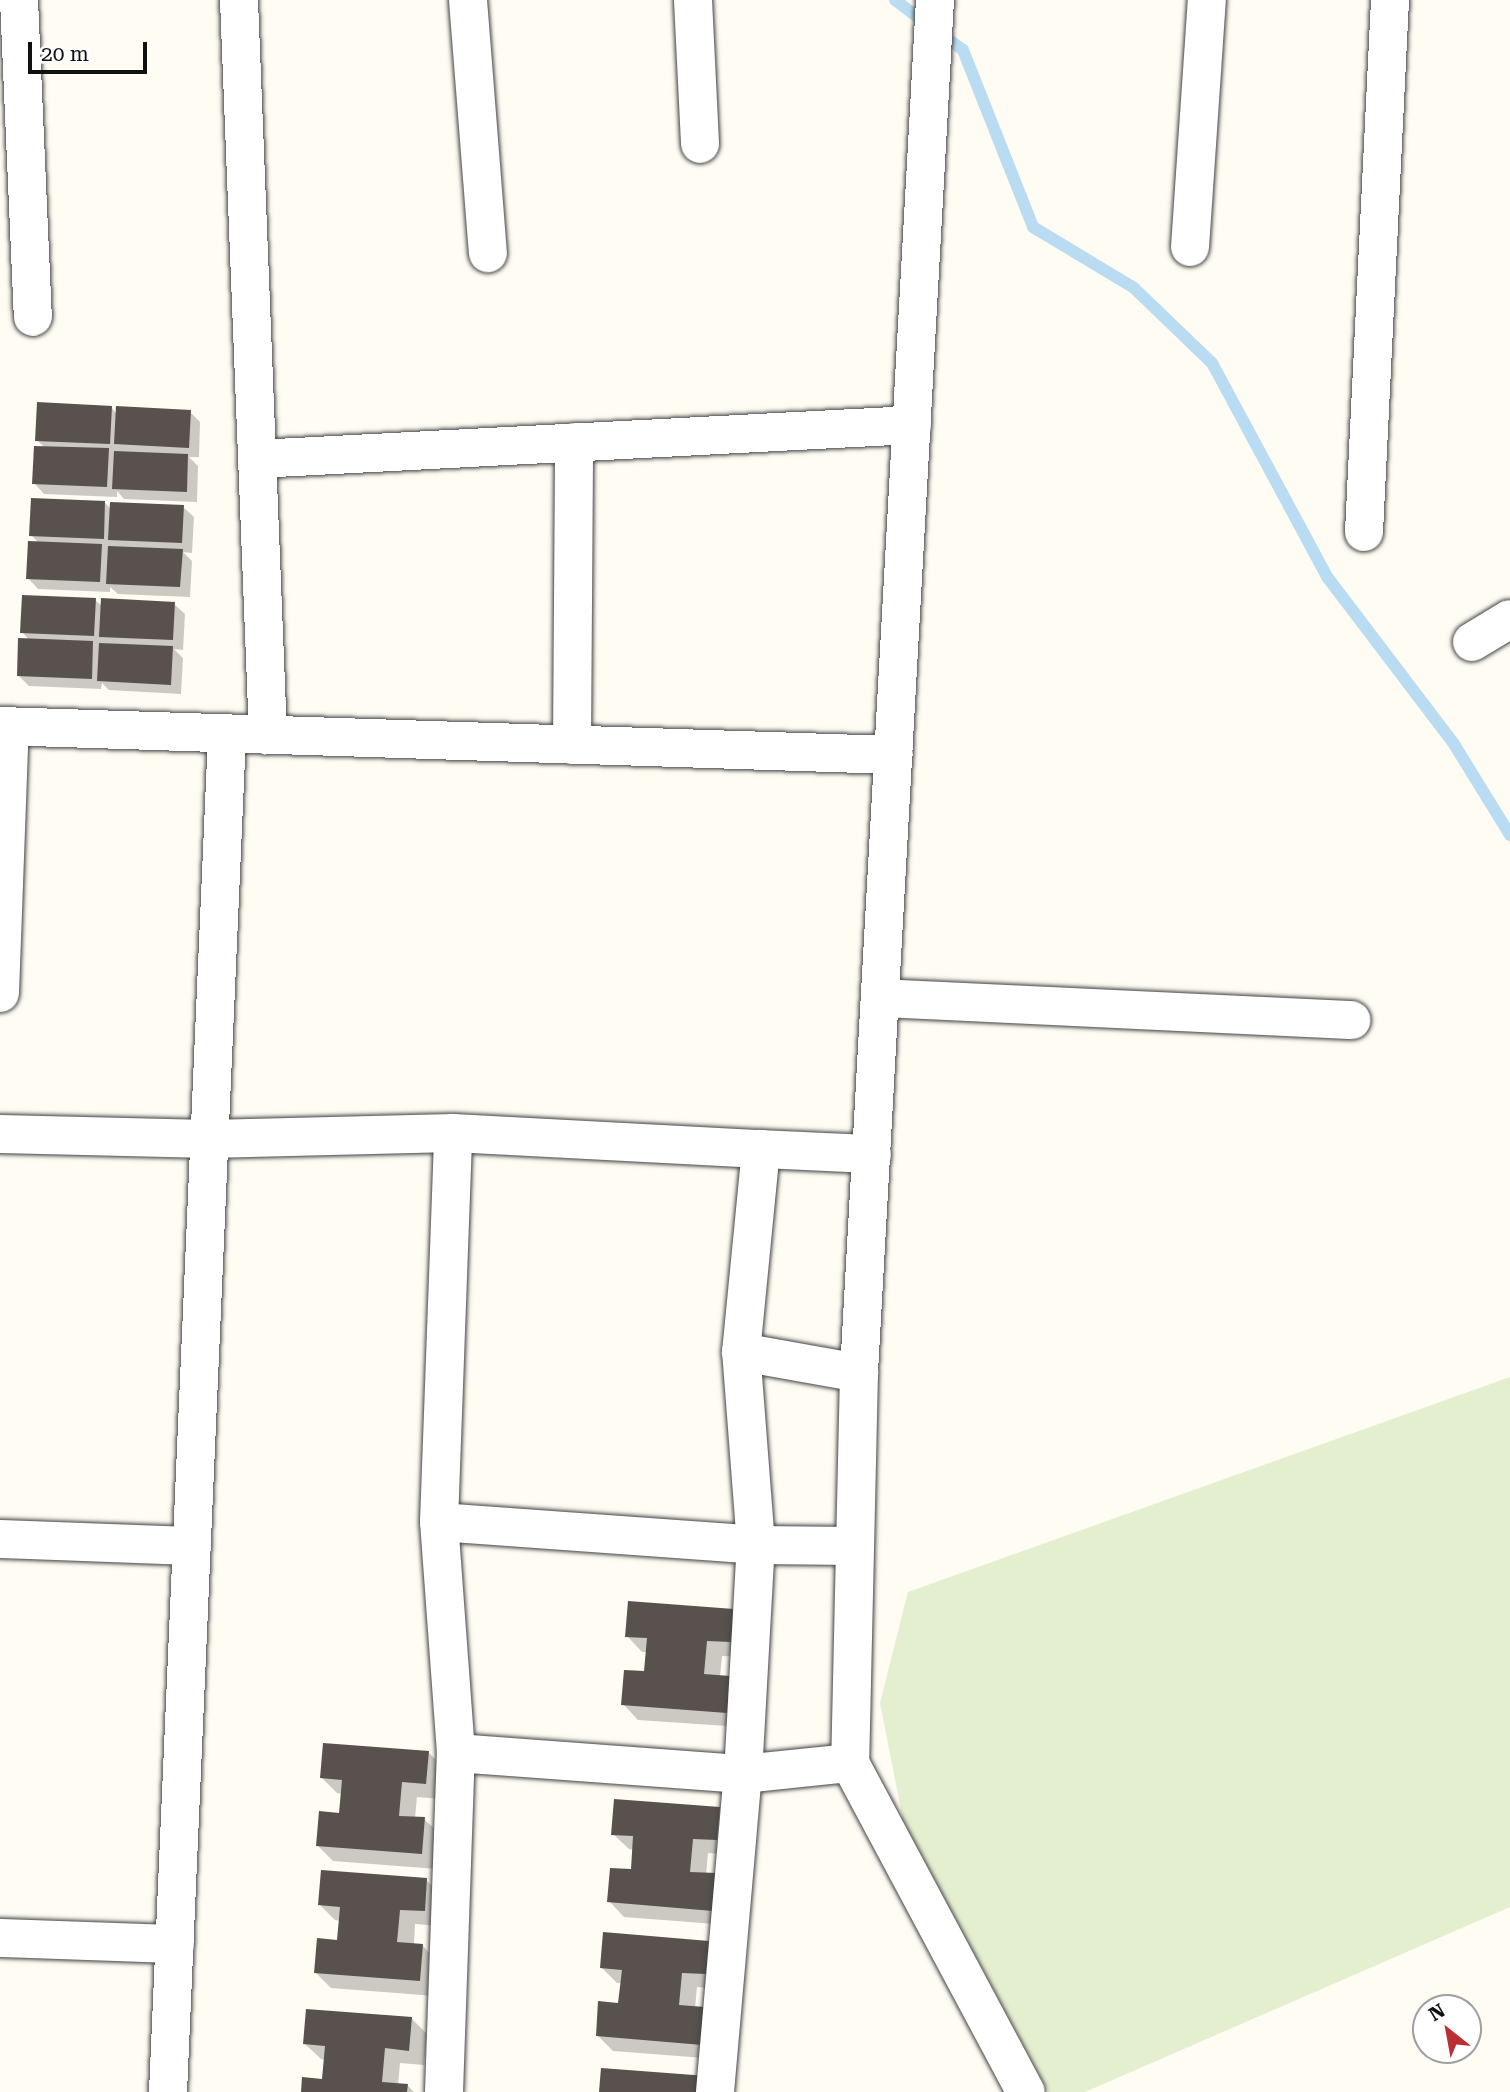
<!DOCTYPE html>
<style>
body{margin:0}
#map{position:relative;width:1510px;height:2092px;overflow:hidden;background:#fefcf3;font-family:"Roboto Serif",serif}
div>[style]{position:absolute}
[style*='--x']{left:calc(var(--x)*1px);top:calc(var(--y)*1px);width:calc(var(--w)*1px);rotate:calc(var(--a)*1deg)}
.pitch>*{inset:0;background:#e3efcf}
.shadow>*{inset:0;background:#0003}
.stream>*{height:12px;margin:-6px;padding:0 6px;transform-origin:6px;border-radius:6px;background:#badcf3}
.building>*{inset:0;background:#58514d}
.roads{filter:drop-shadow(0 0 2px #434343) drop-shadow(0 0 2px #434343)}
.minor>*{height:38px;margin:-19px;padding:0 19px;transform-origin:19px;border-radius:19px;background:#fff}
span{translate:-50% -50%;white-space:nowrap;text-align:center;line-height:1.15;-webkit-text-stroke:7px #fff;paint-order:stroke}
.north{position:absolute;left:1412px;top:1994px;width:70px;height:70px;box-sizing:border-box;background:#fff;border:2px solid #9f9f9f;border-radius:50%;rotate:329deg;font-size:19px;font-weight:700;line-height:28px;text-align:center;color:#101010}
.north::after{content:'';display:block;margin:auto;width:24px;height:32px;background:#b92f32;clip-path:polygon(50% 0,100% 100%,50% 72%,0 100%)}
.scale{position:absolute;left:28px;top:42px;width:119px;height:32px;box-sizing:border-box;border:4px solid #101010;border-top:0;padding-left:9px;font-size:21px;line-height:24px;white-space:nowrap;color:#101010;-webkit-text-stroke:5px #fff;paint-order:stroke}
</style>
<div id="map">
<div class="pitch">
<i style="clip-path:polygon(1510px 1377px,1510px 1907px,1085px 2092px,1049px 2092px,903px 1820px,880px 1703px,908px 1592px)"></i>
</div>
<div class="shadow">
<i style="clip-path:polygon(111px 407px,117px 414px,190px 412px,200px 422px,199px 457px,189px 457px,198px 466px,197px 502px,124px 499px,117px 491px,117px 497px,44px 494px,34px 483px,45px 448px,37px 440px)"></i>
<i style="clip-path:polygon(104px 502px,111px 509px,183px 507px,194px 517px,192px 553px,183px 552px,192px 561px,190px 597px,118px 594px,110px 587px,110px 592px,38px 589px,28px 578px,39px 543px,31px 535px)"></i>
<i style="clip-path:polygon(95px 600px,102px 606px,174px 604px,185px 614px,183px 650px,174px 649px,183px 658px,181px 694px,109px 690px,102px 683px,101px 689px,29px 686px,19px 676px,29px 640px,22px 632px)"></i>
<i style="clip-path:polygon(733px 1611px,746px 1657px,722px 1656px,720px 1677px,742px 1727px,638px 1720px,623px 1704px,646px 1673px,648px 1652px,642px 1652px,627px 1636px)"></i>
<i style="clip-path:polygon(428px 1752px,444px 1768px,441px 1799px,417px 1797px,415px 1818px,424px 1819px,440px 1834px,437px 1869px,333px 1861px,318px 1846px,341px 1815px,343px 1794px,337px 1793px,322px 1778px)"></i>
<i style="clip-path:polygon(719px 1809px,735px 1824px,732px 1855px,708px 1853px,706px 1875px,728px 1925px,624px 1917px,609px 1901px,632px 1871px,634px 1850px,629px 1849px,613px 1834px)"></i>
<i style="clip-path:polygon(426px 1880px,442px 1895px,440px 1926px,415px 1924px,414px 1945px,423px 1946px,438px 1962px,435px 1996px,331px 1988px,316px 1973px,339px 1942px,340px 1921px,335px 1920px,320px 1905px)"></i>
<i style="clip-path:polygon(708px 1943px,721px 1989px,697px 1987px,695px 2008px,717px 2059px,613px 2051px,597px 2035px,620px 2005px,622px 1983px,617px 1983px,601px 1967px)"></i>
<i style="clip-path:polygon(411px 2018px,427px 2034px,424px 2065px,400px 2063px,398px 2085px,407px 2085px,414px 2092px,303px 2092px,324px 2081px,326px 2060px,321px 2059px,305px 2044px)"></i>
</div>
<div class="stream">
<i style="--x:895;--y:0;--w:39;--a:37"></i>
<i style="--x:941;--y:34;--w:27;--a:36"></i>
<i style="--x:963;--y:50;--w:190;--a:68.4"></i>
<i style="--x:1033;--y:227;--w:118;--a:31.1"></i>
<i style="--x:1134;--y:288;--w:108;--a:43.9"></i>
<i style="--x:1212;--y:363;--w:244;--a:61.7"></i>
<i style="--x:1328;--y:578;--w:208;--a:52.8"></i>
<i style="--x:1454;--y:744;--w:107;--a:58.4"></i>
</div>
<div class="building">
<i style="clip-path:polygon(37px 402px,112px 406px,110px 444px,35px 441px)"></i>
<i style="clip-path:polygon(116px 406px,191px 410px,189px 448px,114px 444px)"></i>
<i style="clip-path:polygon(34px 446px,109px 448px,107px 487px,32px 484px)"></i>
<i style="clip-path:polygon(114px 451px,188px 454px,187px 492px,112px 489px)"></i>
<i style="clip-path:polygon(31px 498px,105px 501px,104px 539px,29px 536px)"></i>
<i style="clip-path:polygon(110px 502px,184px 505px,182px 543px,108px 540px)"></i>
<i style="clip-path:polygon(28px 541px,102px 544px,100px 582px,26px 579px)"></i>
<i style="clip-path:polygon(108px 546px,183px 549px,180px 587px,106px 584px)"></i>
<i style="clip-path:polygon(22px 595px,96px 598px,94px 636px,20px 633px)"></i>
<i style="clip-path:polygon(101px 598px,175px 602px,173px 640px,99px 637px)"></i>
<i style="clip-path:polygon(18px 638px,93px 641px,92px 679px,17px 676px)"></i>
<i style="clip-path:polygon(99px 643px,173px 646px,171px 685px,97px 681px)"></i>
<i style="clip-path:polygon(628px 1601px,734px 1609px,731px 1642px,707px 1641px,704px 1674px,730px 1676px,727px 1713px,621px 1705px,624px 1670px,644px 1671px,647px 1638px,625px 1637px)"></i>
<i style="clip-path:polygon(323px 1743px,429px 1751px,426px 1784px,402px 1782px,399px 1816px,425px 1817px,422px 1854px,316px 1846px,319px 1811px,339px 1813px,342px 1780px,320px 1778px)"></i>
<i style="clip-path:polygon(614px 1799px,720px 1807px,717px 1840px,693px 1839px,690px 1872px,716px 1873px,713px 1911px,607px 1902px,610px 1868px,631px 1869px,633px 1836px,611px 1835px)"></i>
<i style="clip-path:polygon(321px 1870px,427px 1878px,425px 1911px,400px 1910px,397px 1942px,423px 1944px,420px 1981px,314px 1973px,317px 1938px,337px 1940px,340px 1907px,318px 1905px)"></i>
<i style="clip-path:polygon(603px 1932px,709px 1941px,706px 1974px,682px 1973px,679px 2005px,705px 2007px,702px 2045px,596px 2036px,598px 2001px,618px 2003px,622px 1970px,600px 1968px)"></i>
<i style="clip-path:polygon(306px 2009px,412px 2017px,409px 2051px,385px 2048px,382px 2082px,408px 2084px,407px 2092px,301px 2092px,302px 2077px,322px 2079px,325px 2046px,303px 2044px)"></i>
<i style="clip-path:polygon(601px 2068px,707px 2076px,706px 2092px,599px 2092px)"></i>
</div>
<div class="roads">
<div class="minor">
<i style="--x:19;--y:0;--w:317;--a:87.5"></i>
<i style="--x:239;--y:0;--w:736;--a:87.74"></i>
<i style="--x:468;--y:0;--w:254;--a:85.5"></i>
<i style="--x:693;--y:0;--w:144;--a:87.2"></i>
<i style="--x:935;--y:0;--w:1375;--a:93.17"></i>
<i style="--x:859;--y:1373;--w:390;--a:91.3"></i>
<i style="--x:850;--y:1763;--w:373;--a:61.9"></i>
<i style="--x:1190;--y:247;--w:248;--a:-86.1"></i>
<i style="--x:257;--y:459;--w:656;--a:-2.97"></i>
<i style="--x:1364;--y:532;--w:533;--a:-87.2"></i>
<i style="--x:1472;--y:642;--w:44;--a:-31.2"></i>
<i style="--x:0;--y:726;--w:894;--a:1.86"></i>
<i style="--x:572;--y:745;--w:303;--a:-89.6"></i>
<i style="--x:0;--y:993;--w:267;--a:-87.9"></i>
<i style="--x:881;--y:998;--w:471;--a:2.7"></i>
<i style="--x:0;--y:1134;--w:209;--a:1.4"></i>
<i style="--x:209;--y:1139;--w:244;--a:-1.4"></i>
<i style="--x:761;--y:1149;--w:111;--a:2.6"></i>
<i style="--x:439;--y:1522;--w:318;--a:4.1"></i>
<i style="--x:756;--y:1545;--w:99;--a:0.6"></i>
<i style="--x:0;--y:1539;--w:192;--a:2.1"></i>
<i style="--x:456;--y:1753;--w:288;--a:4.2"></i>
<i style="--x:743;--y:1774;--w:108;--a:-5.9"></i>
<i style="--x:0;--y:1938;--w:175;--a:2"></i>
<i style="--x:168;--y:2092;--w:1359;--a:-87.51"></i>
<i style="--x:444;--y:2092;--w:339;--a:-88"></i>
<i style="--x:456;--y:1753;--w:232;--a:-94.2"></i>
<i style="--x:439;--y:1522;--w:389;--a:-87.9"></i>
<i style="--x:453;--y:1133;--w:308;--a:3"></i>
<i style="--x:761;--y:1149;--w:204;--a:95.6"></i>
<i style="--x:741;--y:1352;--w:120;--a:10.1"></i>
<i style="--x:715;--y:2092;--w:319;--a:-85"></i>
<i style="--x:743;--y:1774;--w:229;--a:-86.8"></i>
<i style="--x:756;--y:1545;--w:194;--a:-94.4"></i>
</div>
</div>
<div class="north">N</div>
<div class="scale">20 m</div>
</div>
